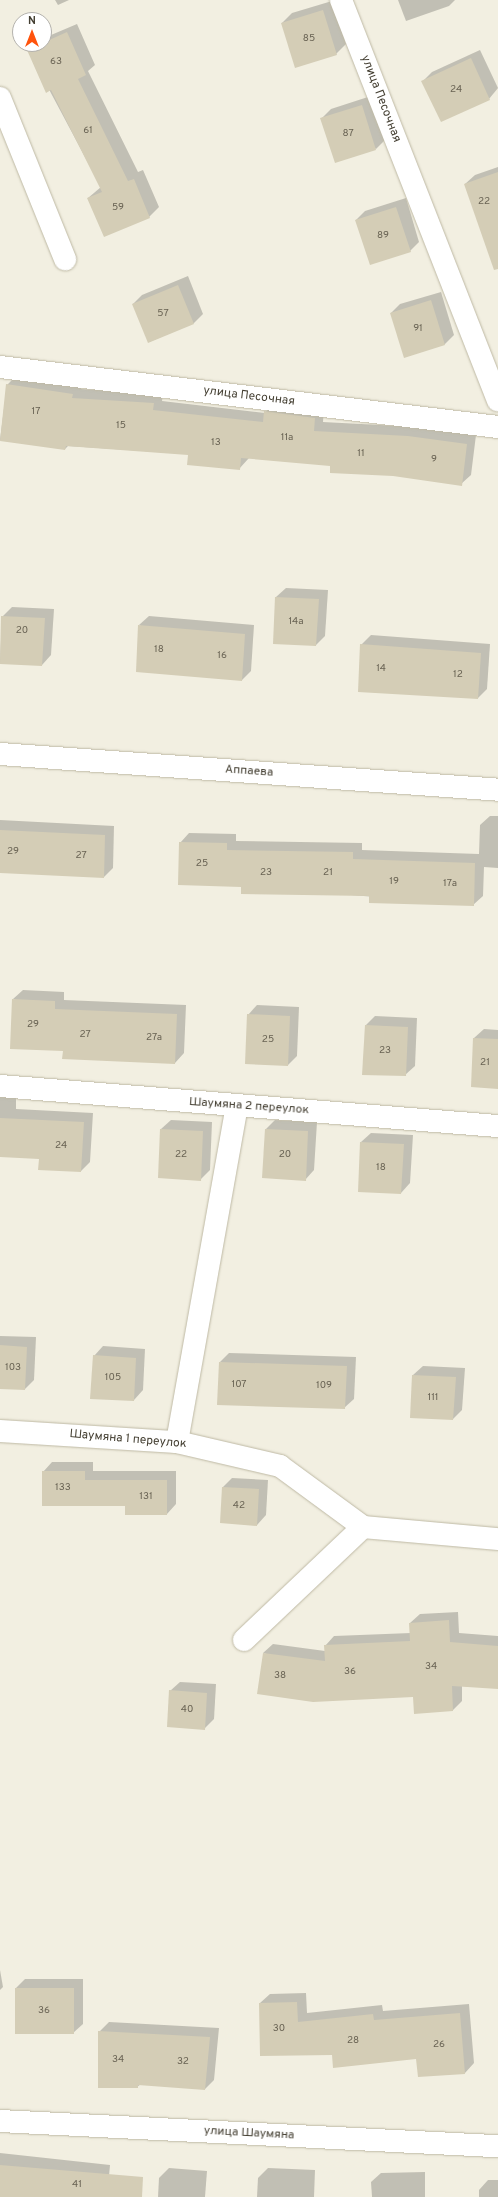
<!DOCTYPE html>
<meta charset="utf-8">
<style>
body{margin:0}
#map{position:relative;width:498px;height:2197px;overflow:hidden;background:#f2efe1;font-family:Overpass,sans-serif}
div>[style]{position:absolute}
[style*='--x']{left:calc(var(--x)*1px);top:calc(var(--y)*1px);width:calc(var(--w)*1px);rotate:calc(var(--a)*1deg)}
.shadow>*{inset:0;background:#0003}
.building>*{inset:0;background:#d4cdb6}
.roads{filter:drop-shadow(0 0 1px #beb9a4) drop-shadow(0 0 1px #beb9a4)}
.minor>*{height:22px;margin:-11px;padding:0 11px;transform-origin:11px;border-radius:11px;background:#fff}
.tertiary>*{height:22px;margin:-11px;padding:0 11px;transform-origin:11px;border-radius:11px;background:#fff}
span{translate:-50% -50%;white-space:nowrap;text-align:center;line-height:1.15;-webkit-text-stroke:3px #fff;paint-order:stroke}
.number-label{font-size:10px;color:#686253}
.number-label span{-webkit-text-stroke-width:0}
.street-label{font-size:12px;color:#443f32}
.north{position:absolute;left:12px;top:12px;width:40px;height:40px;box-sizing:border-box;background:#fff;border:1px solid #b4b2ad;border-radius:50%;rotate:0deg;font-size:11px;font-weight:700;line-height:16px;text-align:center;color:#443f32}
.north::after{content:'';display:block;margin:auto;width:14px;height:18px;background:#ff530c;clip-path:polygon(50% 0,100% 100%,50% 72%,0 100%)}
</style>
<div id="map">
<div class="shadow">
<i style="clip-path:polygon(55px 0,69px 0,58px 5px)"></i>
<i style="clip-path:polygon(398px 0,455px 0,449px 6px,406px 21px)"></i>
<i style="clip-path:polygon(332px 1px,346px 44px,336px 54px,282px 23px,292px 13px)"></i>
<i style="clip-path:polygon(77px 24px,95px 65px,88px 71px,138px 172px,143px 170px,159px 207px,149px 217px,88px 198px,101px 187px,28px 50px,34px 44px,44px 44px,44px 38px)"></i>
<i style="clip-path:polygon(480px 50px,498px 88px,489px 99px,423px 81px,432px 72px)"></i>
<i style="clip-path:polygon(371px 96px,385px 140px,376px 149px,322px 118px,331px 109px)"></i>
<i style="clip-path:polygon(498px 167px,498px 219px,465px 184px,475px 175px)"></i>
<i style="clip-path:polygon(406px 198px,419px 242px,410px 251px,356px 220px,365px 211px)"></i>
<i style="clip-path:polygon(188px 276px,203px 314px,194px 323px,149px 342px,133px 304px,142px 295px)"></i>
<i style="clip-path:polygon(441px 292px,454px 335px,445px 344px,405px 357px,391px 313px,400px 304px)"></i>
<i style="clip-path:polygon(17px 375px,82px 384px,81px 389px,163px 394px,162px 401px,265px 413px,274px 402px,324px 408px,323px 422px,418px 427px,476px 435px,471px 475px,461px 484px,331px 465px,249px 458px,239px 469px,189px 454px,68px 446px,65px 449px,0 440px,7px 385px)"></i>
<i style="clip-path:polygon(286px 588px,328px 590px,325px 636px,316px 645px,274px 643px,276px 597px)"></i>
<i style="clip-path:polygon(12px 607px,54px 609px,51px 655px,42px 665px,0 663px,2px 617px)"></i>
<i style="clip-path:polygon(149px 616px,254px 625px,251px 671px,242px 680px,139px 625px)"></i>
<i style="clip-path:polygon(371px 635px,490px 644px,487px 689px,478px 698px,361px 645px)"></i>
<i style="clip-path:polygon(490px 816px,498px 816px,498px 868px,484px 867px,483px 896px,473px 905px,242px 886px,180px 843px,189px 833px,236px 834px,236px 841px,362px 843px,362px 850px,479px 854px,480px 825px)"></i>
<i style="clip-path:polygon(0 820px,114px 826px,113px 868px,104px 877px,0 872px)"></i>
<i style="clip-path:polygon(23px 990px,64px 992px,64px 1000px,186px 1005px,184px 1053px,175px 1063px,13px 999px)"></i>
<i style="clip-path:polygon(257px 1005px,299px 1007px,297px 1056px,288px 1065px,248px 1015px)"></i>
<i style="clip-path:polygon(375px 1016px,417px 1018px,415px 1066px,405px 1075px,366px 1025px)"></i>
<i style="clip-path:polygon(484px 1029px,498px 1030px,498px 1088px,474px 1038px)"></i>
<i style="clip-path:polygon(0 1097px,16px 1098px,16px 1109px,93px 1113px,90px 1162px,81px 1171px,40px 1158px,0 1156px)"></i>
<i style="clip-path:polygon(171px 1120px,212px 1122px,210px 1170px,200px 1180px,161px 1129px)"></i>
<i style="clip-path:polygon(275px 1120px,317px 1122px,314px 1170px,305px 1180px,266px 1129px)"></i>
<i style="clip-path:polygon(371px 1133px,413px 1135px,410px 1183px,401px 1193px,361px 1142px)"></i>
<i style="clip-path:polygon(0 1336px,36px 1337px,34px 1380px,25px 1389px,0 1388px)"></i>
<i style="clip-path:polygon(103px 1346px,145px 1349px,143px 1390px,134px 1400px,94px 1356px)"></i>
<i style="clip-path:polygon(229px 1353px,356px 1357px,354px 1399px,344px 1408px,220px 1362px)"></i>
<i style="clip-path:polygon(423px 1366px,465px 1368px,462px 1410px,453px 1419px,411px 1417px,413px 1375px)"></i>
<i style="clip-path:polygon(52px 1462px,93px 1462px,93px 1471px,176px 1471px,176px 1504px,167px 1514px,126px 1505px,43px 1472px)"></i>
<i style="clip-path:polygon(232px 1478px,268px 1480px,266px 1515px,257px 1525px,221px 1522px,223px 1487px)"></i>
<i style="clip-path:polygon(458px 1612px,459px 1633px,498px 1636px,498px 1688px,462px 1686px,462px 1701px,453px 1710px,415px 1713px,414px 1696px,263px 1653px,273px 1644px,325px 1651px,325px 1646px,334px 1636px,411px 1633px,410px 1623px,420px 1614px)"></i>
<i style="clip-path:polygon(180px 1682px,216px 1684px,214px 1719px,204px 1729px,170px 1691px)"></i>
<i style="clip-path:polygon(0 1970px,3px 1987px,0 1990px)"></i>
<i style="clip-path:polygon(25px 1979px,83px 1979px,83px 2024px,73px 2033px,16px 2033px,16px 1988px)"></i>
<i style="clip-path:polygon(306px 1993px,307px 2013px,382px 2005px,383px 2011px,469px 2004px,474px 2063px,465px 2073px,417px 2058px,333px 2054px,260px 2003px,270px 1994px)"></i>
<i style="clip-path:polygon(109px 2022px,219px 2028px,214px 2080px,205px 2089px,141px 2084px,137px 2087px,99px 2032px)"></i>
<i style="clip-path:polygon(0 2153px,110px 2165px,107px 2197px,0 2197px)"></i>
<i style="clip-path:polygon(169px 2168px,207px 2171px,205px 2197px,158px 2197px,159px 2178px)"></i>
<i style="clip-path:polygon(268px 2168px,315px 2170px,314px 2197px,257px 2197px,258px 2178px)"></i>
<i style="clip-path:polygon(425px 2172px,425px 2197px,372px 2197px,371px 2182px,381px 2173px)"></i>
<i style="clip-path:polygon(488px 2180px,498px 2180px,498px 2197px,479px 2197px,479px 2190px)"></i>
</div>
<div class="building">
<i style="clip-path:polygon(323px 10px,337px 55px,295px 68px,281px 23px)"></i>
<i style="clip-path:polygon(67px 32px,86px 75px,78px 79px,128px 181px,134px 179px,150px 218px,104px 237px,87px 198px,102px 192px,51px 90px,46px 93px,27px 50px)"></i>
<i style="clip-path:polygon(471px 58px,490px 100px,441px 122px,421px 81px)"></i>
<i style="clip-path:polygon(362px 105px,376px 150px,335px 163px,320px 118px)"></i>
<i style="clip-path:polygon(498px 172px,498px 269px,494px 270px,464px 184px)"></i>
<i style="clip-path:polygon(396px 207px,411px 252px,370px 265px,355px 220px)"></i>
<i style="clip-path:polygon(178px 285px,194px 324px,148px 343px,132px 304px)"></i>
<i style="clip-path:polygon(431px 300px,445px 345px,404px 358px,390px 313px)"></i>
<i style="clip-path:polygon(6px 384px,73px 394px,72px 398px,154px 403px,153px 410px,263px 422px,264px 411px,315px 418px,314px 431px,408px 436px,467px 444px,462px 486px,393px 476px,330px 473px,330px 466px,241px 458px,240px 470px,187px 465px,188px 455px,66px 446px,65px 450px,0 441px)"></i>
<i style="clip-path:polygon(275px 597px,319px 599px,316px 646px,273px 644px)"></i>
<i style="clip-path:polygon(1px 616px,45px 618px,42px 666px,0 664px)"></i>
<i style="clip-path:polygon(138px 625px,245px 634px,242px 681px,136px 672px)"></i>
<i style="clip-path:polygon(360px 644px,481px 653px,478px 699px,358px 692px)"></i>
<i style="clip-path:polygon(0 830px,105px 835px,104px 878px,0 873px)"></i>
<i style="clip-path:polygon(179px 842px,227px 843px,227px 850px,353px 852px,353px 859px,475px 863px,474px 906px,369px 903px,369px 896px,241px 894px,241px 887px,178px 885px)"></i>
<i style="clip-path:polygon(12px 999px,55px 1001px,55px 1009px,177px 1014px,175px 1064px,62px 1059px,63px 1051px,10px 1049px)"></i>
<i style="clip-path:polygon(247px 1014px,290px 1016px,288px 1066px,245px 1064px)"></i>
<i style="clip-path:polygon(365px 1025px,408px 1027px,406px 1076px,362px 1075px)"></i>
<i style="clip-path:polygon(473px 1038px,498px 1039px,498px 1089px,471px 1087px)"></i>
<i style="clip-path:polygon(0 1118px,84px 1122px,81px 1172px,38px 1170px,39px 1159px,0 1157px)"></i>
<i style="clip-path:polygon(160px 1129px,203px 1131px,201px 1181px,158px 1178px)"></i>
<i style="clip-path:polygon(265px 1129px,308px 1131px,306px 1181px,262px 1178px)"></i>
<i style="clip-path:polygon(360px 1142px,404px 1144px,401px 1194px,358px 1192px)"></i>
<i style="clip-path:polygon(0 1345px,27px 1347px,25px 1390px,0 1389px)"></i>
<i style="clip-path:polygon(93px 1355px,136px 1358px,134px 1401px,90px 1399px)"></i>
<i style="clip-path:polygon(219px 1362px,347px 1366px,345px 1409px,217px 1405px)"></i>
<i style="clip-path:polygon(412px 1375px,456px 1377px,453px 1420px,410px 1418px)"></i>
<i style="clip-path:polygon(42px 1471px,85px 1471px,85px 1480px,167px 1480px,167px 1515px,125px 1515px,125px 1506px,42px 1506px)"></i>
<i style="clip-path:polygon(222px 1487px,259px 1489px,257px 1526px,220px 1523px)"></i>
<i style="clip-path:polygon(449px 1620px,450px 1642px,498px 1646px,498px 1689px,452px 1686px,453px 1711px,414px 1714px,413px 1697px,313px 1702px,257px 1694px,263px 1653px,325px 1661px,324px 1645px,410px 1641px,409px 1623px)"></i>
<i style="clip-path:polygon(169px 1690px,207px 1693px,205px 1730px,167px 1727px)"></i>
<i style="clip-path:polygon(15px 1988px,74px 1988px,74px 2034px,15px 2034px)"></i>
<i style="clip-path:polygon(297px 2002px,298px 2022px,373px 2014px,374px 2020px,460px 2013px,465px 2074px,418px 2077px,416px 2059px,333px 2068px,332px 2055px,260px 2056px,259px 2003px)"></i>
<i style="clip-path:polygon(98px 2031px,210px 2037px,205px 2090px,138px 2085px,138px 2088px,98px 2088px)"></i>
<i style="clip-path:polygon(0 2165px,143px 2177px,142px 2197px,0 2197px)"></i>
</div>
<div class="roads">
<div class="minor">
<i style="--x:341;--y:0;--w:430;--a:68.6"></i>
<i style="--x:0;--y:98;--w:174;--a:68"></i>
<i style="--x:0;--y:367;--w:502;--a:6.87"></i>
<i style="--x:0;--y:1086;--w:500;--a:4.6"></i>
<i style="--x:0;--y:1431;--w:177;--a:3.6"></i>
<i style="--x:177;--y:1442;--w:106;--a:13.1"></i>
<i style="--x:280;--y:1466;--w:103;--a:36.3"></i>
<i style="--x:363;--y:1527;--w:136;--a:5.1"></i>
<i style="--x:177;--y:1442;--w:341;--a:-79.9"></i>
<i style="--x:244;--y:1640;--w:164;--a:-43.5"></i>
<i style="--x:0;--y:2121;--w:499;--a:2.9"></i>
</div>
<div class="tertiary">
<i style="--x:0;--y:754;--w:499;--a:4.1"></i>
</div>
</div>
<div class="number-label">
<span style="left:309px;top:39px">85</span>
<span style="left:56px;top:62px">63</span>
<span style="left:456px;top:90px">24</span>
<span style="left:88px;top:131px">61</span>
<span style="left:348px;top:134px">87</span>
<span style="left:484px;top:202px">22</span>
<span style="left:118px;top:208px">59</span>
<span style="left:383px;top:236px">89</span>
<span style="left:163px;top:314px">57</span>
<span style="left:418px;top:329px">91</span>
<span style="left:36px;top:412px">17</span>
<span style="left:121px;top:426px">15</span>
<span style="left:287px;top:438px">11а</span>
<span style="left:216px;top:443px">13</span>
<span style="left:361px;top:454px">11</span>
<span style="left:434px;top:460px">9</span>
<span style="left:296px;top:622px">14а</span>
<span style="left:22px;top:631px">20</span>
<span style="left:159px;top:650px">18</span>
<span style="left:222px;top:656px">16</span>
<span style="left:381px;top:669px">14</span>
<span style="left:458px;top:675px">12</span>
<span style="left:13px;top:852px">29</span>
<span style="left:81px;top:856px">27</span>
<span style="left:202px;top:864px">25</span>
<span style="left:266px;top:873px">23</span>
<span style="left:328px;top:873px">21</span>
<span style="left:394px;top:882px">19</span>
<span style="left:450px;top:884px">17а</span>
<span style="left:33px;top:1025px">29</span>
<span style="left:85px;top:1035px">27</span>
<span style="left:154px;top:1038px">27а</span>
<span style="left:268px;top:1040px">25</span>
<span style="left:385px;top:1051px">23</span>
<span style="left:485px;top:1063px">21</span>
<span style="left:61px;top:1146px">24</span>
<span style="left:181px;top:1155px">22</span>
<span style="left:285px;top:1155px">20</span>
<span style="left:381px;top:1168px">18</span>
<span style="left:13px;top:1368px">103</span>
<span style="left:113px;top:1378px">105</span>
<span style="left:239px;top:1385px">107</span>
<span style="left:324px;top:1386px">109</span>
<span style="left:433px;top:1398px">111</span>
<span style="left:63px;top:1488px">133</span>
<span style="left:146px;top:1497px">131</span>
<span style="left:239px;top:1506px">42</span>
<span style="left:431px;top:1667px">34</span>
<span style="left:350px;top:1672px">36</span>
<span style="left:280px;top:1676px">38</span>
<span style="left:187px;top:1710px">40</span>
<span style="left:44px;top:2011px">36</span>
<span style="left:279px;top:2029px">30</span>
<span style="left:353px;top:2041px">28</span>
<span style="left:439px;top:2045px">26</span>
<span style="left:118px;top:2060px">34</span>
<span style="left:183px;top:2062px">32</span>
<span style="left:77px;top:2185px">41</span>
</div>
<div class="street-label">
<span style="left:380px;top:99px;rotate:69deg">улица Песочная</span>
<span style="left:249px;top:397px;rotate:7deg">улица Песочная</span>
<span style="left:249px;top:772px;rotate:4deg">Аппаева</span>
<span style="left:249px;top:1107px;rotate:4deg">Шаумяна 2 переулок</span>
<span style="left:128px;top:1440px;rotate:5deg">Шаумяна 1 переулок</span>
<span style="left:249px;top:2134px;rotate:3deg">улица Шаумяна</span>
</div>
<div class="north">N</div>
</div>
